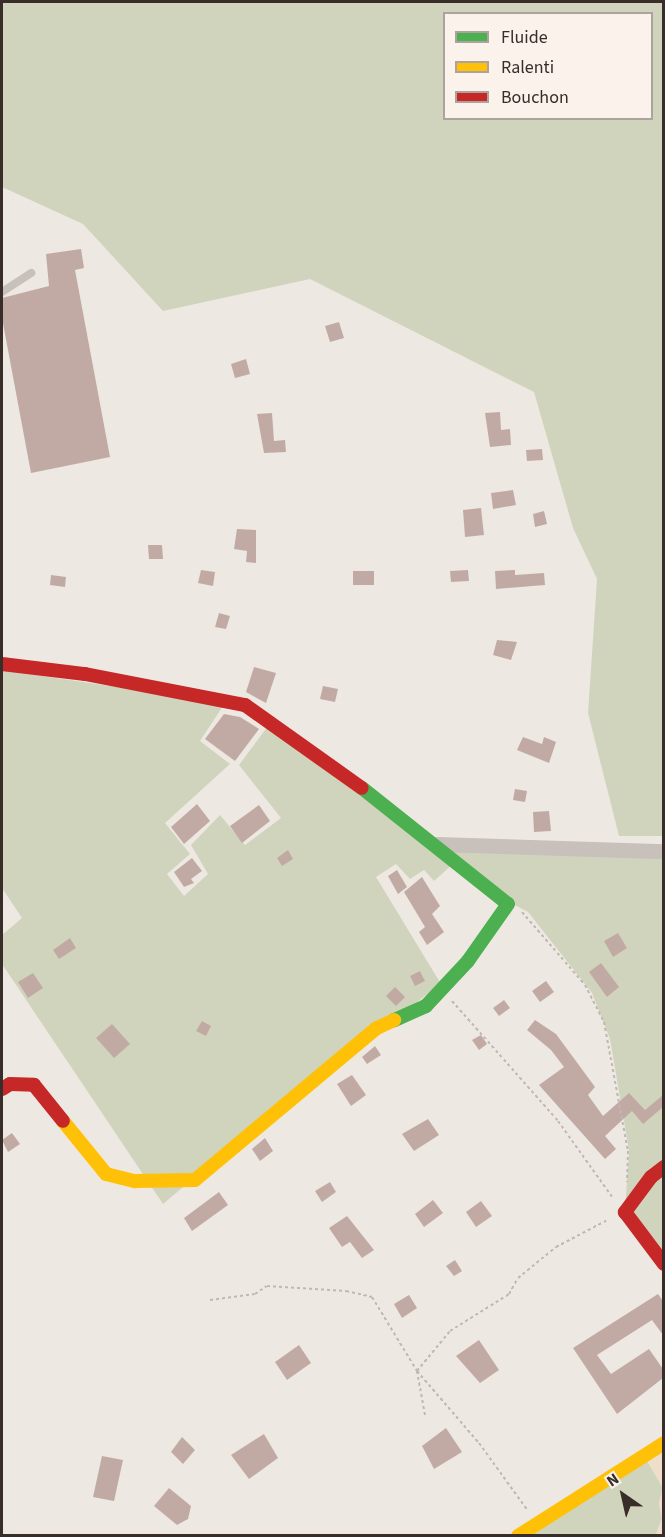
<!DOCTYPE html>
<style>
body{margin:0}
#map{position:relative;width:665px;height:1537px;overflow:hidden;background:#eee8e3;font-family:"Source Sans 3",sans-serif}
div>[style]{position:absolute}
[style*='--x']{left:calc(var(--x)*1px);top:calc(var(--y)*1px);width:calc(var(--w)*1px);rotate:calc(var(--a)*1deg)}
.green>*{inset:0;background:#d1d4bc}
.sand>*{inset:0;background:#efdec9}
.building>*{inset:0;background:#c2aaa4}
.path>*{height:2px;margin-top:-1px;transform-origin:0;background:repeating-linear-gradient(90deg,#c0b8b4 0 3px,transparent 0 6px)}
.lane>*{height:8px;margin:-4px;padding:0 4px;transform-origin:4px;border-radius:4px;background:#c8c0bb}
.street>*{height:15px;margin:-7.5px;padding:0 7.5px;transform-origin:7.5px;border-radius:7.5px;background:#c8c0bb}
.fast>*{height:14px;margin:-7px;padding:0 7px;transform-origin:7px;border-radius:7px;background:#4caf50}
.slow>*{height:14px;margin:-7px;padding:0 7px;transform-origin:7px;border-radius:7px;background:#ffc107}
.jam>*{height:14px;margin:-7px;padding:0 7px;transform-origin:7px;border-radius:7px;background:#c62828}
span{translate:-50% -50%;white-space:nowrap;text-align:center;line-height:1.15;-webkit-text-stroke:5px #fbf2eb;paint-order:stroke}
.frame{position:absolute;inset:0;border:3px solid #392d29;pointer-events:none}
.legend{position:absolute;left:443px;top:12px;width:210px;height:108px;box-sizing:border-box;background:#fbf2eb;border:2px solid #ada39d;margin:0;padding:8px 10px;list-style:none;font-size:18px;color:#392d29}
.legend li{display:flex;align-items:center;gap:12px;height:30px}
.legend b{width:30px;border:2px solid #ada39d}
.north{position:absolute;left:593px;top:1465px;width:60px;height:60px;-webkit-text-stroke:4px #fbf2eb;paint-order:stroke;rotate:326deg;font-size:16px;font-weight:700;line-height:24px;text-align:center;color:#392d29}
.north::after{content:'';display:block;margin:auto;width:21px;height:27px;background:#392d29;clip-path:polygon(50% 0,100% 100%,50% 72%,0 100%)}
</style>
<div id="map">
<div class="green">
<i style="clip-path:polygon(evenodd,2px 2px,663px 2px,663px 836px,619px 836px,588px 713px,597px 579px,573px 528px,534px 392px,310px 279px,163px 311px,83px 224px,2px 187px,2px 2px,444px 14px,652px 14px,652px 118px,444px 118px,444px 14px)"></i>
<i style="clip-path:polygon(2px 670px,225px 703px,200px 741px,230px 764px,165px 823px,190px 854px,167px 874px,184px 896px,208px 874px,191px 845px,220px 815px,245px 845px,281px 818px,239px 765px,268px 726px,453px 864px,434px 881px,424px 870px,410px 879px,396px 864px,376px 877px,441px 984px,291px 1096px,163px 1204px,2px 964px,2px 935px,22px 918px,2px 888px)"></i>
<i style="clip-path:polygon(439px 844px,663px 853px,663px 1163px,625px 1210px,629px 1151px,610px 1039px,592px 993px,528px 912px,509px 902px)"></i>
<i style="clip-path:polygon(663px 1173px,663px 1258px,628px 1211px)"></i>
<i style="clip-path:polygon(646px 1459px,663px 1488px,659px 1503px,662px 1518px,656px 1535px,527px 1536px)"></i>
</div>
<div class="sand">
<i style="clip-path:polygon(663px 1448px,663px 1535px,656px 1535px,662px 1518px,659px 1503px,663px 1488px,646px 1459px)"></i>
</div>
<div class="building">
<i style="clip-path:polygon(81px 249px,84px 268px,75px 270px,110px 457px,31px 473px,2px 318px,2px 298px,49px 286px,46px 254px)"></i>
<i style="clip-path:polygon(339px 322px,344px 338px,330px 342px,325px 326px)"></i>
<i style="clip-path:polygon(246px 359px,250px 374px,235px 378px,231px 364px)"></i>
<i style="clip-path:polygon(500px 412px,501px 430px,510px 429px,511px 445px,490px 447px,485px 413px)"></i>
<i style="clip-path:polygon(272px 413px,274px 441px,285px 440px,286px 452px,264px 453px,257px 414px)"></i>
<i style="clip-path:polygon(542px 449px,543px 460px,527px 461px,526px 450px)"></i>
<i style="clip-path:polygon(513px 490px,516px 505px,493px 509px,491px 493px)"></i>
<i style="clip-path:polygon(481px 508px,484px 535px,465px 537px,463px 510px)"></i>
<i style="clip-path:polygon(544px 511px,547px 524px,535px 527px,533px 514px)"></i>
<i style="clip-path:polygon(237px 529px,256px 530px,256px 563px,246px 562px,247px 551px,234px 549px)"></i>
<i style="clip-path:polygon(148px 545px,162px 545px,163px 559px,149px 559px)"></i>
<i style="clip-path:polygon(201px 570px,215px 572px,213px 586px,198px 583px)"></i>
<i style="clip-path:polygon(468px 570px,469px 581px,451px 582px,450px 571px)"></i>
<i style="clip-path:polygon(515px 570px,515px 575px,544px 573px,545px 585px,496px 589px,495px 571px)"></i>
<i style="clip-path:polygon(353px 571px,374px 571px,374px 585px,353px 585px)"></i>
<i style="clip-path:polygon(51px 575px,66px 577px,65px 587px,50px 585px)"></i>
<i style="clip-path:polygon(219px 613px,230px 616px,226px 629px,215px 627px)"></i>
<i style="clip-path:polygon(497px 640px,517px 642px,511px 660px,493px 655px)"></i>
<i style="clip-path:polygon(254px 667px,276px 673px,266px 703px,246px 692px)"></i>
<i style="clip-path:polygon(323px 686px,338px 689px,335px 702px,320px 699px)"></i>
<i style="clip-path:polygon(224px 714px,240px 717px,259px 729px,235px 761px,205px 739px)"></i>
<i style="clip-path:polygon(523px 737px,542px 744px,544px 737px,556px 742px,549px 763px,517px 750px)"></i>
<i style="clip-path:polygon(515px 789px,527px 791px,525px 802px,513px 800px)"></i>
<i style="clip-path:polygon(197px 804px,210px 821px,184px 844px,171px 827px)"></i>
<i style="clip-path:polygon(259px 805px,270px 821px,242px 843px,230px 826px)"></i>
<i style="clip-path:polygon(549px 811px,551px 831px,534px 832px,533px 812px)"></i>
<i style="clip-path:polygon(288px 850px,293px 859px,282px 866px,277px 858px)"></i>
<i style="clip-path:polygon(192px 858px,202px 871px,191px 879px,194px 883px,184px 887px,174px 872px)"></i>
<i style="clip-path:polygon(397px 870px,407px 887px,398px 894px,388px 876px)"></i>
<i style="clip-path:polygon(422px 877px,440px 906px,432px 914px,444px 932px,427px 945px,419px 932px,425px 927px,404px 892px)"></i>
<i style="clip-path:polygon(618px 933px,627px 948px,613px 957px,604px 941px)"></i>
<i style="clip-path:polygon(70px 938px,76px 948px,59px 959px,53px 950px)"></i>
<i style="clip-path:polygon(601px 963px,619px 987px,607px 997px,589px 972px)"></i>
<i style="clip-path:polygon(420px 971px,425px 981px,415px 986px,410px 976px)"></i>
<i style="clip-path:polygon(33px 973px,43px 988px,28px 998px,18px 982px)"></i>
<i style="clip-path:polygon(546px 981px,554px 992px,540px 1002px,532px 991px)"></i>
<i style="clip-path:polygon(395px 987px,405px 997px,396px 1006px,386px 996px)"></i>
<i style="clip-path:polygon(504px 1000px,510px 1008px,499px 1016px,493px 1008px)"></i>
<i style="clip-path:polygon(535px 1020px,556px 1034px,595px 1087px,588px 1095px,603px 1116px,629px 1093px,645px 1110px,663px 1095px,663px 1107px,643px 1124px,632px 1111px,605px 1136px,616px 1149px,605px 1159px,539px 1085px,564px 1067px,551px 1050px,527px 1030px)"></i>
<i style="clip-path:polygon(202px 1021px,211px 1026px,206px 1036px,196px 1031px)"></i>
<i style="clip-path:polygon(112px 1024px,130px 1044px,114px 1058px,96px 1038px)"></i>
<i style="clip-path:polygon(481px 1035px,487px 1044px,479px 1050px,472px 1040px)"></i>
<i style="clip-path:polygon(375px 1046px,381px 1055px,367px 1064px,362px 1057px)"></i>
<i style="clip-path:polygon(352px 1075px,366px 1095px,351px 1106px,337px 1084px)"></i>
<i style="clip-path:polygon(428px 1119px,439px 1135px,414px 1151px,402px 1134px)"></i>
<i style="clip-path:polygon(12px 1133px,20px 1144px,8px 1152px,2px 1140px)"></i>
<i style="clip-path:polygon(265px 1138px,273px 1151px,260px 1161px,252px 1149px)"></i>
<i style="clip-path:polygon(330px 1182px,336px 1192px,322px 1202px,315px 1191px)"></i>
<i style="clip-path:polygon(219px 1192px,228px 1205px,192px 1231px,184px 1218px)"></i>
<i style="clip-path:polygon(433px 1200px,443px 1213px,424px 1227px,415px 1214px)"></i>
<i style="clip-path:polygon(481px 1201px,492px 1216px,476px 1227px,466px 1212px)"></i>
<i style="clip-path:polygon(347px 1216px,374px 1250px,362px 1258px,350px 1242px,342px 1247px,329px 1228px)"></i>
<i style="clip-path:polygon(455px 1260px,462px 1271px,454px 1276px,446px 1266px)"></i>
<i style="clip-path:polygon(658px 1294px,663px 1301px,663px 1335px,652px 1320px,597px 1355px,611px 1374px,649px 1349px,663px 1369px,663px 1378px,617px 1414px,573px 1348px)"></i>
<i style="clip-path:polygon(409px 1295px,417px 1308px,402px 1318px,394px 1304px)"></i>
<i style="clip-path:polygon(479px 1340px,499px 1370px,480px 1383px,456px 1356px)"></i>
<i style="clip-path:polygon(299px 1345px,311px 1363px,287px 1380px,275px 1362px)"></i>
<i style="clip-path:polygon(446px 1428px,462px 1452px,434px 1469px,422px 1446px)"></i>
<i style="clip-path:polygon(264px 1434px,278px 1458px,249px 1479px,231px 1455px)"></i>
<i style="clip-path:polygon(182px 1437px,195px 1450px,183px 1464px,171px 1452px)"></i>
<i style="clip-path:polygon(102px 1456px,123px 1460px,114px 1501px,93px 1497px)"></i>
<i style="clip-path:polygon(169px 1488px,191px 1506px,188px 1519px,177px 1525px,154px 1506px)"></i>
</div>
<div class="path">
<i style="--x:522;--y:912;--w:96;--a:49.2"></i>
<i style="--x:585;--y:985;--w:42;--a:62.8"></i>
<i style="--x:604;--y:1022;--w:131;--a:79.5"></i>
<i style="--x:628;--y:1151;--w:31;--a:92"></i>
<i style="--x:452;--y:1001;--w:160;--a:48.5"></i>
<i style="--x:558;--y:1121;--w:95;--a:54.5"></i>
<i style="--x:210;--y:1300;--w:45;--a:-7.6"></i>
<i style="--x:255;--y:1294;--w:14;--a:-34"></i>
<i style="--x:267;--y:1286;--w:79;--a:3.6"></i>
<i style="--x:346;--y:1291;--w:27;--a:13"></i>
<i style="--x:372;--y:1297;--w:87;--a:58.7"></i>
<i style="--x:417;--y:1371;--w:95;--a:49.3"></i>
<i style="--x:479;--y:1443;--w:84;--a:54.2"></i>
<i style="--x:425;--y:1415;--w:45;--a:-100.3"></i>
<i style="--x:417;--y:1371;--w:52;--a:-50.5"></i>
<i style="--x:450;--y:1331;--w:70;--a:-32.1"></i>
<i style="--x:509;--y:1294;--w:18;--a:-61"></i>
<i style="--x:518;--y:1278;--w:49;--a:-39.2"></i>
<i style="--x:556;--y:1247;--w:60;--a:-27.8"></i>
</div>
<div class="lane">
<i style="--x:2;--y:292;--w:35;--a:-33"></i>
</div>
<div class="street">
<i style="--x:437;--y:844;--w:227;--a:1.8"></i>
</div>
<div class="fast">
<i style="--x:362;--y:788;--w:186;--a:38.5"></i>
<i style="--x:508;--y:904;--w:70;--a:125.1"></i>
<i style="--x:468;--y:961;--w:62;--a:133"></i>
<i style="--x:426;--y:1006;--w:35;--a:156"></i>
</div>
<div class="slow">
<i style="--x:63;--y:1121;--w:68;--a:50.9"></i>
<i style="--x:106;--y:1174;--w:30;--a:14"></i>
<i style="--x:135;--y:1181;--w:60;--a:-1"></i>
<i style="--x:195;--y:1180;--w:237;--a:-39.9"></i>
<i style="--x:377;--y:1028;--w:19;--a:-25"></i>
<i style="--x:518;--y:1536;--w:173;--a:-32.5"></i>
</div>
<div class="jam">
<i style="--x:2;--y:664;--w:84;--a:6.9"></i>
<i style="--x:85;--y:674;--w:163;--a:11"></i>
<i style="--x:245;--y:705;--w:143;--a:35.4"></i>
<i style="--x:2;--y:1089;--w:9;--a:-32"></i>
<i style="--x:10;--y:1084;--w:24;--a:2"></i>
<i style="--x:34;--y:1085;--w:46;--a:51.1"></i>
<i style="--x:664;--y:1167;--w:16;--a:142"></i>
<i style="--x:651;--y:1177;--w:44;--a:126.6"></i>
<i style="--x:625;--y:1212;--w:65;--a:53.1"></i>
</div>
<div class="frame"></div>
<ul class="legend">
<li><b style="height:8px;background:#4caf50"></b>Fluide</li>
<li><b style="height:8px;background:#ffc107"></b>Ralenti</li>
<li><b style="height:8px;background:#c62828"></b>Bouchon</li>
</ul>
<div class="north">N</div>
</div>
